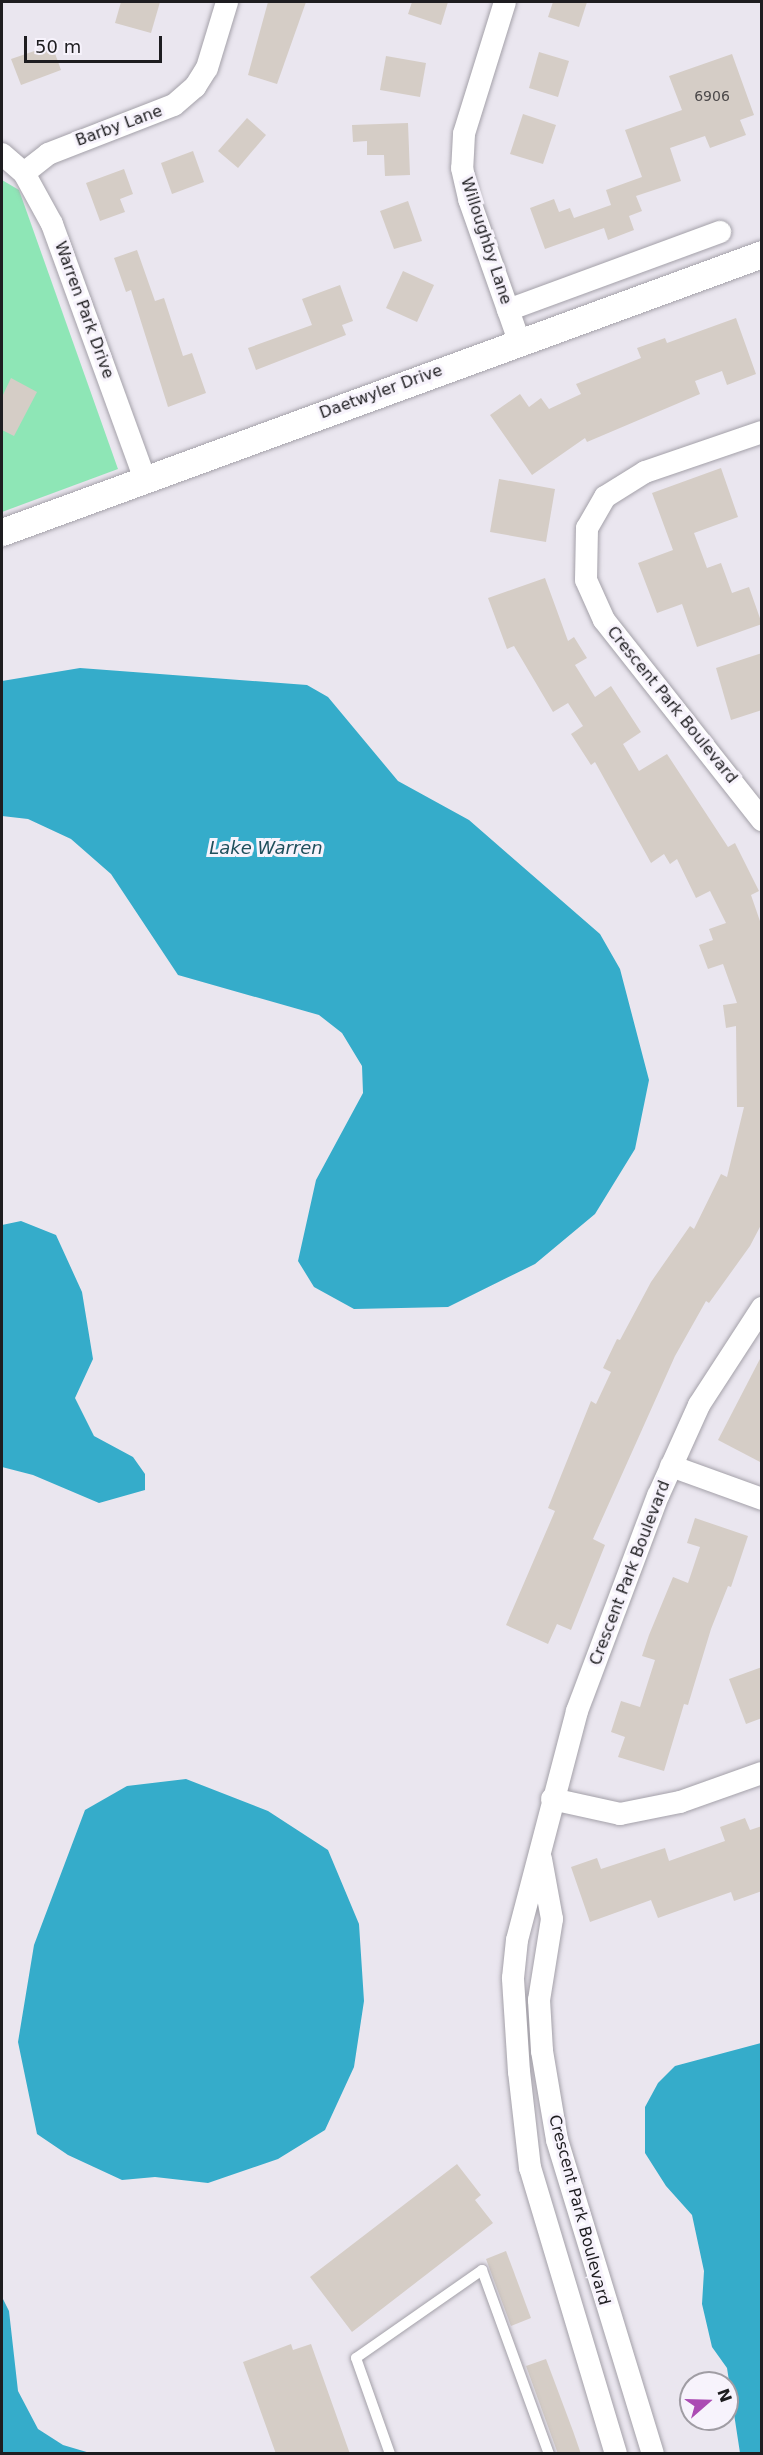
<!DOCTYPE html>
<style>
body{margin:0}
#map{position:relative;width:763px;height:2455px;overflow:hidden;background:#eae6ef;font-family:"DejaVu Sans",sans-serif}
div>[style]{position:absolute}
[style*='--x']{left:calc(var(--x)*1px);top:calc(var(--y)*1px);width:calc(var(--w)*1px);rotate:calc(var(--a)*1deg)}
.green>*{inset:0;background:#8ee6b6}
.water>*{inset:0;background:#35acca}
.building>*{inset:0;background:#d5cdc6}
.roads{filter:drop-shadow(0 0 2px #a4a1a9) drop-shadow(0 0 2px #a4a1a9)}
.service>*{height:10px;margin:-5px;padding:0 5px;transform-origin:5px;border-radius:5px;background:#fff}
.minor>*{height:22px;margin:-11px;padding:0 11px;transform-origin:11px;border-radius:11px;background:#fff}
.tertiary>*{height:27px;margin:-13.5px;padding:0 13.5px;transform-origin:13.5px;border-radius:13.5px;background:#fff}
span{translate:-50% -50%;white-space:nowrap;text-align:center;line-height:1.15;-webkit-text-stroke:6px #f7f3fc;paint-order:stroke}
.number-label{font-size:14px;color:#4c494a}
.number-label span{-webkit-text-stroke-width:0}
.street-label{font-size:16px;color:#1e1d20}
.water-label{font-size:18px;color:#1f4f5c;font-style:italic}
.frame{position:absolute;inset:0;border:3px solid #1e1d20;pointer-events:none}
.north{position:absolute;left:679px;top:2371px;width:60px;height:60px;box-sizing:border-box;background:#f7f3fc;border:2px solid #a09da4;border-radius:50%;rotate:70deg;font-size:16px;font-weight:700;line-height:24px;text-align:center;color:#1e1d20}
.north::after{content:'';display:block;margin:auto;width:21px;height:27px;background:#ab4bb3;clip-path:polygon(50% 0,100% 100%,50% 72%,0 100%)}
.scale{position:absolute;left:24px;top:36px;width:138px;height:27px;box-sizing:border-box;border:3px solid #1e1d20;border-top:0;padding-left:8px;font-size:18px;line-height:21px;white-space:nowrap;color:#1e1d20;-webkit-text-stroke:4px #f7f3fc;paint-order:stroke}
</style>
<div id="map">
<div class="green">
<i style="clip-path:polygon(2px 180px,19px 190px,118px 469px,2px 512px)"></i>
</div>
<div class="water">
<i style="clip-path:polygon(80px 668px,307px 685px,328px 697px,398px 781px,469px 820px,600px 934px,620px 969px,649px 1080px,635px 1149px,595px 1214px,535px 1264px,448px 1307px,354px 1309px,314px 1287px,298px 1261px,316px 1180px,363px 1093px,362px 1066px,342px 1033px,319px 1015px,178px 975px,111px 874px,71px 839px,28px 819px,2px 816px,2px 681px)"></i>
<i style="clip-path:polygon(21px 1221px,56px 1235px,82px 1292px,93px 1359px,75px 1398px,94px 1436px,133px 1457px,145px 1474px,145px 1490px,99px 1503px,33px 1475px,2px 1467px,2px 1225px)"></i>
<i style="clip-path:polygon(186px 1779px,268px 1811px,328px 1850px,359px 1924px,364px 2001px,354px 2067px,325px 2130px,278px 2159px,208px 2183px,155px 2177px,122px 2180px,68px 2155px,37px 2134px,18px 2042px,34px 1945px,85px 1810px,127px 1786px)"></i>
<i style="clip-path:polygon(761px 2043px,761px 2453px,740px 2453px,727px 2368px,712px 2347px,702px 2304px,704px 2271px,692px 2215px,666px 2186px,645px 2153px,645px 2107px,658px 2083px,675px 2066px)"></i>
<i style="clip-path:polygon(2px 2297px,9px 2311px,18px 2391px,38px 2429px,63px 2445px,90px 2453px,2px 2453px)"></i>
</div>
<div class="building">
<i style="clip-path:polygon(121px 2px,160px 2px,151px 33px,115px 23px)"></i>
<i style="clip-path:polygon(268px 2px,306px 2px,277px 84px,248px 75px)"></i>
<i style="clip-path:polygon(412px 2px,448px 2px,441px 25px,408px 14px)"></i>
<i style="clip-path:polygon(553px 2px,587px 2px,579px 27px,548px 17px)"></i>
<i style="clip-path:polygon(52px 45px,61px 70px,21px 85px,11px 59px)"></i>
<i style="clip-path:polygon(539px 52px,569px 61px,558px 97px,529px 88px)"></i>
<i style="clip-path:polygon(732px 54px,754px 115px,740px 120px,746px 135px,710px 148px,705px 136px,670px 148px,681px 181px,636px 196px,642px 211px,629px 216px,634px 230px,608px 240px,604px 228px,545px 249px,530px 208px,554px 199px,559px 212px,570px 208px,574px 218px,611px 205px,606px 190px,642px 177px,625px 130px,682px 110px,669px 76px)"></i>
<i style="clip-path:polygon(386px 56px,426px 63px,420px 97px,380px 90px)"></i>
<i style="clip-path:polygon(523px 114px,556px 125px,543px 164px,510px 154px)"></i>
<i style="clip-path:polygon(247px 118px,266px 135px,238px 168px,218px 151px)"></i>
<i style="clip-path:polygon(408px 123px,410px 175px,385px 176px,384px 155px,367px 155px,367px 141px,353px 142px,352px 125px)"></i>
<i style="clip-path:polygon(193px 151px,204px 182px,172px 194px,161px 163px)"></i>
<i style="clip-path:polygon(124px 169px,133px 194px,120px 199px,125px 212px,100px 221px,86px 183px)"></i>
<i style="clip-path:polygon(408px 201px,422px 241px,394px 249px,380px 211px)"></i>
<i style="clip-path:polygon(137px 250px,155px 301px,164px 298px,183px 356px,192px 353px,206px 393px,168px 407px,131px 290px,126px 292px,114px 258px)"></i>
<i style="clip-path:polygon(403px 271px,434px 285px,417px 322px,386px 308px)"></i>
<i style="clip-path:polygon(340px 285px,353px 321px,342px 325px,346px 335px,256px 370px,248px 348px,312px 325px,302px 299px)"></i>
<i style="clip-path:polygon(736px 318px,756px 374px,727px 385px,722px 371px,695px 381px,700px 394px,587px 442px,585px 438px,532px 475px,490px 415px,520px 394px,529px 407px,541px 398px,549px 409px,581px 394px,576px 384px,641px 358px,637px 348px,665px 338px,667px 343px)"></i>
<i style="clip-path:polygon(11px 378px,37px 392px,14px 436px,2px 430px,2px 397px)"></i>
<i style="clip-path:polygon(721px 468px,738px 517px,694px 533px,707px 568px,721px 563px,732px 593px,749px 587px,762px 624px,697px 647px,682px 604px,657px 613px,638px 563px,673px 550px,652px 493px)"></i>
<i style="clip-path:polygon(499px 479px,555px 489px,546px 542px,490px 532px)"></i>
<i style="clip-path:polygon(545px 578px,568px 641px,574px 637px,587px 658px,575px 665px,595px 697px,611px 686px,641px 732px,623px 744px,639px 771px,667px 754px,728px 847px,735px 843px,759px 891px,751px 895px,762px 927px,762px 1223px,750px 1246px,709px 1303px,706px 1301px,675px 1356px,593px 1539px,605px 1545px,571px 1630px,557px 1624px,548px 1644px,506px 1625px,555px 1511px,548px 1508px,591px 1401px,596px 1404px,611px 1372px,603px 1368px,617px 1339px,620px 1340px,651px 1282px,690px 1226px,694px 1229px,721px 1174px,727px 1177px,744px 1107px,737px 1107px,736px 1026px,726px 1028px,723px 1005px,737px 1003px,723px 964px,708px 969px,699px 945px,713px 940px,709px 929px,726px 923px,710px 891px,696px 898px,677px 859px,670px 864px,664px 854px,651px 863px,595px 762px,591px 765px,571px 734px,583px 726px,568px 703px,553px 712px,514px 646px,507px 649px,488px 598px)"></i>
<i style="clip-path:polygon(762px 653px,762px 710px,731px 720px,716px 668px)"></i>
<i style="clip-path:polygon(762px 1355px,762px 1463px,718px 1440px)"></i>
<i style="clip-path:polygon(695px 1518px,748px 1536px,731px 1587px,728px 1586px,711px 1629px,688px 1705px,684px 1704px,664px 1771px,618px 1757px,625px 1737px,611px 1732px,621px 1701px,640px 1707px,655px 1660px,642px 1656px,649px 1635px,673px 1577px,688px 1583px,700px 1547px,687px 1543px)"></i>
<i style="clip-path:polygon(762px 1667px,762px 1718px,746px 1724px,729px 1679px)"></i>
<i style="clip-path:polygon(745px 1818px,750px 1830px,762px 1826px,762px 1891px,734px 1901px,731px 1892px,658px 1918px,651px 1900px,590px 1922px,571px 1867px,597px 1858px,601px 1869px,665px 1848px,669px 1861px,725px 1841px,720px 1827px)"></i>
<i style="clip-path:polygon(457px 2164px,481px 2195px,475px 2200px,493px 2223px,352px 2332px,310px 2277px)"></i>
<i style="clip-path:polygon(506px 2251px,531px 2318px,511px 2326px,486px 2259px)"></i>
<i style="clip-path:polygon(291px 2344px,293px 2350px,311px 2344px,350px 2454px,276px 2454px,243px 2362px)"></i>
<i style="clip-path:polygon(546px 2359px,573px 2431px,581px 2454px,558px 2454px,526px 2366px)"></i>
</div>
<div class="roads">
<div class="service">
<i style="--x:390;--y:2454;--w:102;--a:-109.5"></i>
<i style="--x:356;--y:2358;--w:154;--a:-34.9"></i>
<i style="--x:482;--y:2270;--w:196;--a:70"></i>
</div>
<div class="minor">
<i style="--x:505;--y:2;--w:138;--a:107.3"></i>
<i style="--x:464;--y:134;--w:34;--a:93"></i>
<i style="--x:462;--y:168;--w:32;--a:77"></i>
<i style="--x:469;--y:199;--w:151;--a:70.6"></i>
<i style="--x:2;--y:154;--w:29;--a:41"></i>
<i style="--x:24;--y:173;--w:58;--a:61.2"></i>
<i style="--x:52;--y:224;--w:271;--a:70"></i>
<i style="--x:24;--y:173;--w:31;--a:-38"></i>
<i style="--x:48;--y:154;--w:135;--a:-21.3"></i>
<i style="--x:174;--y:105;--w:28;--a:-41"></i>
<i style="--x:195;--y:87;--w:22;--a:-58"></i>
<i style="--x:207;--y:68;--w:69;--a:-73.1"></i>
<i style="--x:508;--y:310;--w:226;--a:-20.2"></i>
<i style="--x:762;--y:432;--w:124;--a:161.1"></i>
<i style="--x:645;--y:472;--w:47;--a:148"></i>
<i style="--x:605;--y:497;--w:36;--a:120"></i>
<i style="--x:587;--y:528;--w:52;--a:91.1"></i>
<i style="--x:586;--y:580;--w:44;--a:65.8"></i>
<i style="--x:604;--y:620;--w:255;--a:51.7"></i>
<i style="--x:671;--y:1466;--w:97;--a:19.9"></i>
<i style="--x:552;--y:1799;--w:70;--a:12.4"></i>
<i style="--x:620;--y:1814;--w:61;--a:-11.3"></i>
<i style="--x:680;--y:1802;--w:87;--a:-19.5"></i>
<i style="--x:541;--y:1859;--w:61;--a:79.6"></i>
<i style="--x:552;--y:1919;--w:82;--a:99.1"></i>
<i style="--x:539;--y:2000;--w:51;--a:86.6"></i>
<i style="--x:542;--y:2051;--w:90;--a:80.4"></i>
<i style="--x:557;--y:2140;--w:328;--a:73"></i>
<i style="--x:616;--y:2454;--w:299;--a:-106.7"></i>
<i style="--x:530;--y:2168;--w:97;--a:-96.5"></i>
<i style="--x:519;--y:2072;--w:94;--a:-93.7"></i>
<i style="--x:513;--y:1978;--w:38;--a:-84"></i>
<i style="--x:517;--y:1940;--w:237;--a:-75.3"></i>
<i style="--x:577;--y:1711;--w:230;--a:-69.4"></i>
<i style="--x:658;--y:1496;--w:100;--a:-65.7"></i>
<i style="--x:699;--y:1405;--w:116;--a:-57"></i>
</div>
<div class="tertiary">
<i style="--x:2;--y:532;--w:809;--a:-20.09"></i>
</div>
</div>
<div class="number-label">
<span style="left:712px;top:96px">6906</span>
</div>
<div class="street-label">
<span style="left:119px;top:126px;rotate:-20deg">Barby Lane</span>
<span style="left:486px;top:241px;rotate:72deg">Willoughby Lane</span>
<span style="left:84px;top:310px;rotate:70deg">Warren Park Drive</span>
<span style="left:381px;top:392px;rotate:-20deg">Daetwyler Drive</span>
<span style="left:672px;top:705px;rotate:51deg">Crescent Park Boulevard</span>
<span style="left:630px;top:1573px;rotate:-69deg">Crescent Park Boulevard</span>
<span style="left:579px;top:2210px;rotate:75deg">Crescent Park Boulevard</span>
</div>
<div class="water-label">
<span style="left:266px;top:848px">Lake Warren</span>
</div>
<div class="frame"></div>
<div class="north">N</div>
<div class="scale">50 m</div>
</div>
